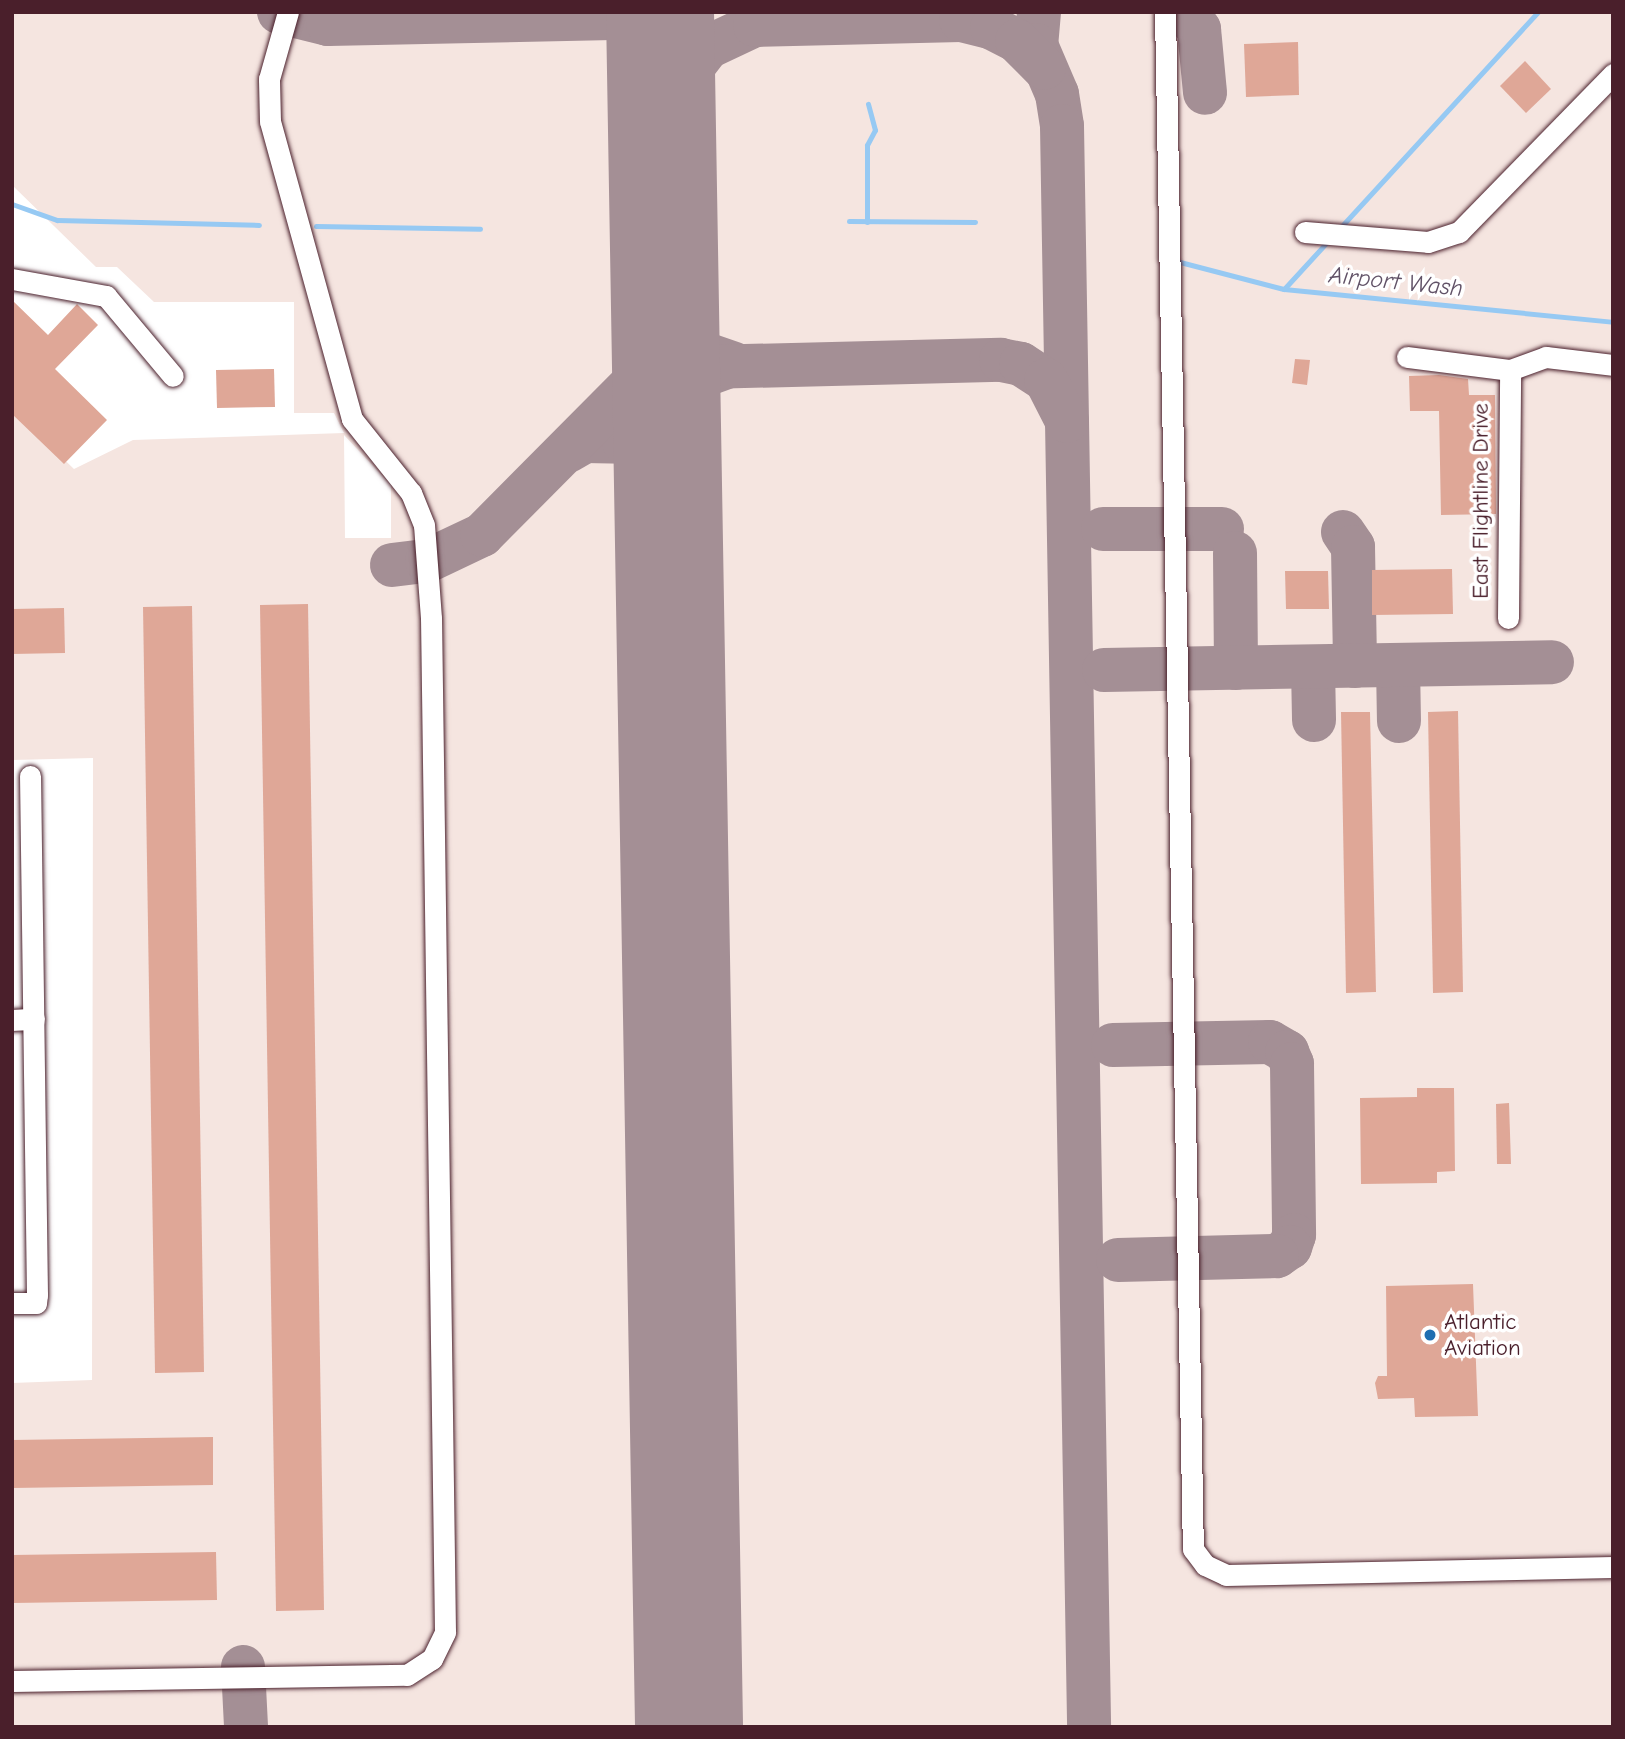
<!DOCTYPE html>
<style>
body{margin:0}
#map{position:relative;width:1625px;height:1739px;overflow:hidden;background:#fff;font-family:"Comic Neue",sans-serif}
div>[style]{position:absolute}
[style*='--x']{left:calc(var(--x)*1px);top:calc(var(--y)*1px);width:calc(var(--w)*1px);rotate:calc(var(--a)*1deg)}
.built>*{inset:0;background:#f5e5e0}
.stream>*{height:5px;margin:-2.5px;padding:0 2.5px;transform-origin:2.5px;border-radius:2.5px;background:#96c9f3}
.taxiway>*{height:44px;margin:-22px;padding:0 22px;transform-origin:22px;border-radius:22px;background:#a48f95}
.runway>*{height:108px;margin:-54px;padding:0 54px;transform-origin:54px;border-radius:54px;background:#a48f95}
.building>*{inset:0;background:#dfa797}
.roads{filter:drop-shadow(0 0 2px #4a1f2b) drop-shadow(0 0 2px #4a1f2b)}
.minor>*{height:21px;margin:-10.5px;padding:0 10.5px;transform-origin:10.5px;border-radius:10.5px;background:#fff}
.dots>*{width:19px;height:19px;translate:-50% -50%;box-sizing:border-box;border:4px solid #fff;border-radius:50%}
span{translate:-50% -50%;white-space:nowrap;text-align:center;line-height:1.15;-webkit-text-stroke:7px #fff;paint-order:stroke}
.street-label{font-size:23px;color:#4a1f2b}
.poi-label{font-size:23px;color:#4a1f2b}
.left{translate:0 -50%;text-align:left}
.water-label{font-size:24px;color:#615267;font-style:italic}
.frame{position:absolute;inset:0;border:14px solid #4a1f2b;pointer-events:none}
</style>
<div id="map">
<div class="built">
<i style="clip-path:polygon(evenodd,12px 12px,1613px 12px,1613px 1727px,12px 1727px,12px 1383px,92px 1380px,93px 758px,12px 760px,12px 409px,74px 469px,133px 440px,344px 433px,334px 413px,294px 413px,294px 302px,154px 302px,117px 267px,96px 267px,12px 185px,12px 12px,344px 435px,391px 485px,391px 538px,345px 538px,344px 435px)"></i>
</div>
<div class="stream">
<i style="--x:12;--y:204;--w:48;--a:19.6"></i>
<i style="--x:57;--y:220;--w:202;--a:1.4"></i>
<i style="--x:849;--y:221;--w:126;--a:0.5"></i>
<i style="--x:867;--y:222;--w:77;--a:-90"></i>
<i style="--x:867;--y:145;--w:17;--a:-62"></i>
<i style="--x:875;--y:130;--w:27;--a:-105"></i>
<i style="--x:316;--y:226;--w:164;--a:1"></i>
<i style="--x:1339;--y:229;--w:294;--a:-47.5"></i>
<i style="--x:1180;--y:262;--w:107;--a:14.6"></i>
<i style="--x:1284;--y:289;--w:331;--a:5.7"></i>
<i style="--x:1284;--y:289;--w:65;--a:-47.5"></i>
</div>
<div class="taxiway">
<i style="--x:279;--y:12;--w:50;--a:13.8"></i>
<i style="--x:328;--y:24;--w:332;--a:-1.2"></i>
<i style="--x:1039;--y:12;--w:33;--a:95"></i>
<i style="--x:1036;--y:45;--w:53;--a:66.8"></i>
<i style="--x:1057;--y:94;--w:32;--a:81"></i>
<i style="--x:1062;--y:126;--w:1601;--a:89.03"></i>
<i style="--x:1184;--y:12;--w:23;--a:49"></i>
<i style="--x:1199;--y:29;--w:64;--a:84.6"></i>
<i style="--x:661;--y:108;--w:77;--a:-52.4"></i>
<i style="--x:708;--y:47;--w:52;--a:-25.1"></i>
<i style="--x:755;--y:25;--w:206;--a:-1.4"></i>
<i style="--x:961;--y:20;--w:32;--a:14"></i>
<i style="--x:992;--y:28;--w:28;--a:27"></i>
<i style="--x:1017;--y:41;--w:38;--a:45"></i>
<i style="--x:665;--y:305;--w:40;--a:58"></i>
<i style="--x:686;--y:339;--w:19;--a:43"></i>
<i style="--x:700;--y:352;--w:36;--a:19"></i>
<i style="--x:667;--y:437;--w:53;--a:-64.4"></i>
<i style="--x:690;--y:389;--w:18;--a:-47"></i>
<i style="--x:702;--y:376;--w:32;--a:-20"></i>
<i style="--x:568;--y:451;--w:20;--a:-30"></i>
<i style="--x:585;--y:441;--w:39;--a:1"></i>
<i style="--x:624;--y:442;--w:39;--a:36"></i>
<i style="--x:656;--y:465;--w:33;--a:69"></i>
<i style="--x:1103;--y:529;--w:119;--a:0"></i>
<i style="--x:1343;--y:532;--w:18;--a:56"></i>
<i style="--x:1353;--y:547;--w:119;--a:89"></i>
<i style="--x:1235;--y:553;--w:115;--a:89.5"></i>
<i style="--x:392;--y:565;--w:35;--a:-7"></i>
<i style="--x:427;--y:561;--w:61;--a:-25.3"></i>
<i style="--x:482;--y:535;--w:216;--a:-45.2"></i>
<i style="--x:634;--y:382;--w:35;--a:-24"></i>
<i style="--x:666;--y:368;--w:335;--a:-1.4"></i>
<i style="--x:1001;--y:360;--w:20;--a:11"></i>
<i style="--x:1021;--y:364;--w:30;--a:33"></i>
<i style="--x:1046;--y:380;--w:46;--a:62.9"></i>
<i style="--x:1398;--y:665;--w:56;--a:89"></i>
<i style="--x:1313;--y:667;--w:53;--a:88.9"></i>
<i style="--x:1104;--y:670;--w:448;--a:-1"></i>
<i style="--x:1113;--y:1045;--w:157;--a:-1.1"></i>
<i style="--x:1270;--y:1042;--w:20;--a:30"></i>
<i style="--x:1287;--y:1052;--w:13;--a:67"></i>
<i style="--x:1292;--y:1064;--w:171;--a:89.3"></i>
<i style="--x:1294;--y:1235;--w:13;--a:108"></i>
<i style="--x:1290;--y:1247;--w:16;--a:145"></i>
<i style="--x:1277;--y:1256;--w:159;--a:178.6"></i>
<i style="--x:243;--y:1667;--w:60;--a:87.1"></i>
<i style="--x:689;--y:1719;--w:9;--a:69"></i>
</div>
<div class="runway">
<i style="--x:660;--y:12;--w:1715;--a:89.03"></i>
</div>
<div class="building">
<i style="clip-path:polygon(1298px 42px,1299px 95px,1246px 97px,1244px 44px)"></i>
<i style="clip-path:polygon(1525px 61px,1551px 89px,1526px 113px,1500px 86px)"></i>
<i style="clip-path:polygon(12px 300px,48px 335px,77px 304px,98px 325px,55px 369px,107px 420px,64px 464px,12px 414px)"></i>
<i style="clip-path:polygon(1295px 359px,1310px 360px,1307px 385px,1292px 383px)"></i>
<i style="clip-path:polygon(274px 369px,275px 407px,217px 408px,216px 370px)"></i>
<i style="clip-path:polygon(1439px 375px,1468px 379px,1469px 395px,1495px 395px,1496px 514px,1441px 515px,1439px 411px,1410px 411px,1409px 376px)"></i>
<i style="clip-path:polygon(1452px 569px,1453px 614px,1372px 615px,1372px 570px)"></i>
<i style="clip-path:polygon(1285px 571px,1328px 571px,1329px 609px,1286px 609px)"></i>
<i style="clip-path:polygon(308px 604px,324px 1610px,276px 1611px,260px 605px)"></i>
<i style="clip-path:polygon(192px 606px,204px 1372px,155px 1373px,143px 607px)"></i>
<i style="clip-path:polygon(64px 608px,65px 653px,12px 654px,12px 609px)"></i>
<i style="clip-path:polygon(1458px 711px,1463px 992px,1433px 993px,1428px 712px)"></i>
<i style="clip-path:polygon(1341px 712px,1370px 712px,1376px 992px,1346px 993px)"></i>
<i style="clip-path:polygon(1417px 1088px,1454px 1088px,1455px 1171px,1437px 1172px,1437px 1183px,1361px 1184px,1360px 1098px,1417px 1097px)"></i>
<i style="clip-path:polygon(1509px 1103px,1511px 1164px,1497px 1164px,1496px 1104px)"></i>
<i style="clip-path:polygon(1473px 1284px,1478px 1416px,1415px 1417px,1414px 1398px,1378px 1399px,1375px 1383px,1378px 1376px,1387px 1376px,1386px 1286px)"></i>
<i style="clip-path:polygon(213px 1437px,213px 1485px,12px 1488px,12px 1440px)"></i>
<i style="clip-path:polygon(216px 1552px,217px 1600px,12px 1603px,12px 1555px)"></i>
</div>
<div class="roads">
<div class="minor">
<i style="--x:1165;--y:12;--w:1537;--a:88.96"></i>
<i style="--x:1193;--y:1549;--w:20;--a:53"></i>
<i style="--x:1205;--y:1565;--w:23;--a:25"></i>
<i style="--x:1226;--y:1575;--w:387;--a:-1.2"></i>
<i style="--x:1305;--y:232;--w:123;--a:4.6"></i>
<i style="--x:1428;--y:242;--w:33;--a:-18"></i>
<i style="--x:1459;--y:232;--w:221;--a:-45.7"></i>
<i style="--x:12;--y:279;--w:96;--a:10.3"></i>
<i style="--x:106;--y:296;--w:104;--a:50.1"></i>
<i style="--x:1407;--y:357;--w:104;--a:7.2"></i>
<i style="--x:1508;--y:618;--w:248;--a:-89.5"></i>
<i style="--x:1510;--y:370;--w:38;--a:-20"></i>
<i style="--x:1546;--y:357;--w:67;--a:6.8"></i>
<i style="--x:12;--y:1020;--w:22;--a:-3"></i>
<i style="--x:12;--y:1303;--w:24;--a:0"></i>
<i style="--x:36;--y:1303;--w:8;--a:-83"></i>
<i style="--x:37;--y:1295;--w:519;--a:-90.77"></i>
<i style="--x:12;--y:1681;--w:395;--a:-0.9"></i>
<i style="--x:407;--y:1675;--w:30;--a:-33"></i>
<i style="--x:432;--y:1659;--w:30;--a:-64"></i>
<i style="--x:445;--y:1632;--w:1014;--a:-90.79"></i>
<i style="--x:431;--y:618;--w:93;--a:-94.3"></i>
<i style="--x:424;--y:525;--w:35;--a:-112"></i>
<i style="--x:411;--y:493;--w:95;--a:-128.6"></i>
<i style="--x:352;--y:419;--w:309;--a:-105.4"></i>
<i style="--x:270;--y:121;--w:42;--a:-91.4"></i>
<i style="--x:269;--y:79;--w:70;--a:-74.2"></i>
</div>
</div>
<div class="dots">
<i style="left:1430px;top:1335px;background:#1f6fb2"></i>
</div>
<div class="street-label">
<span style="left:1481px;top:501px;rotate:-90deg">East Flightline Drive</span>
</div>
<div class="poi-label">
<span class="left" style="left:1444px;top:1335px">Atlantic<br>Aviation</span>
</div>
<div class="water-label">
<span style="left:1396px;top:282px;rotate:6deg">Airport Wash</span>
</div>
<div class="frame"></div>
</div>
